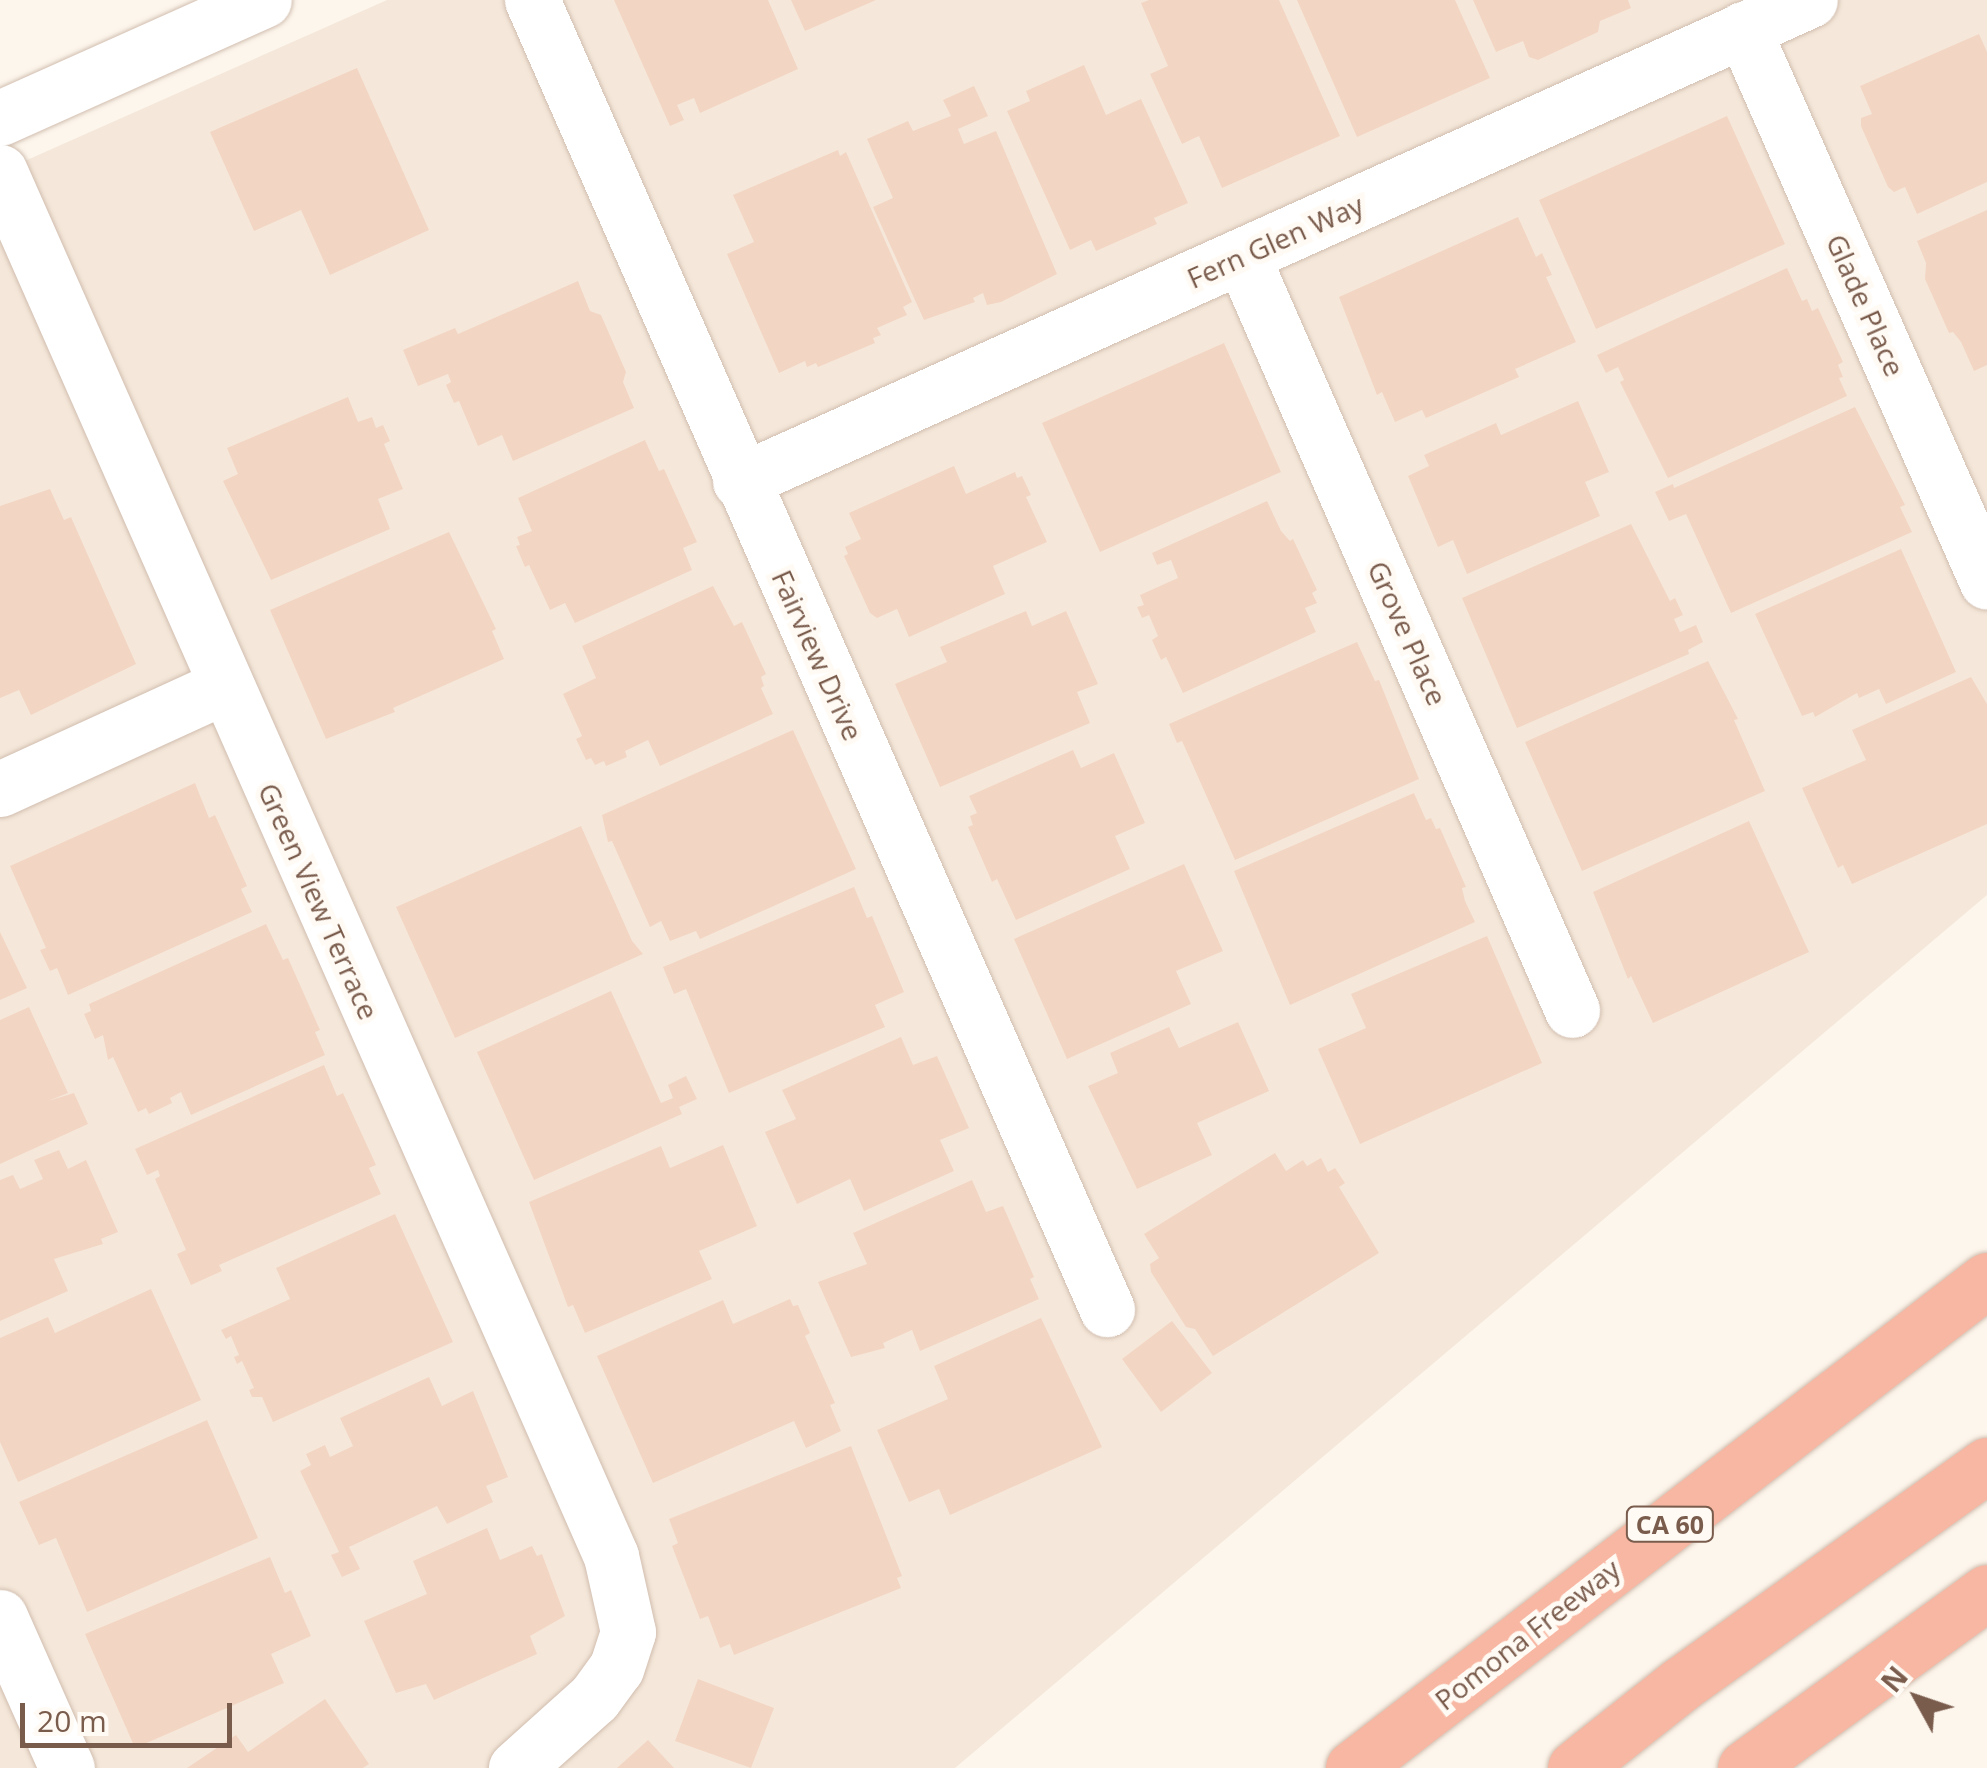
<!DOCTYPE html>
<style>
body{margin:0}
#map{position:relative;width:1987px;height:1768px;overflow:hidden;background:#fdf6ec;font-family:"Open Sans",sans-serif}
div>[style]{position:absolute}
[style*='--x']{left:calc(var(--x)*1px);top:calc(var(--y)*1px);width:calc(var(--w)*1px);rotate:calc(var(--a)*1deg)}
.residential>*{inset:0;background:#f5e8da}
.building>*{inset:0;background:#f3d5c3}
.roads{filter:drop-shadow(0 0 2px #d1beb0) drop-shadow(0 0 2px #d1beb0)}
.street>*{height:55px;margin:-27.5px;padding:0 27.5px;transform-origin:27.5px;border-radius:27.5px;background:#fff}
.highway>*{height:55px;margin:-27.5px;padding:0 27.5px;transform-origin:27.5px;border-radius:27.5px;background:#f7b7a3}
span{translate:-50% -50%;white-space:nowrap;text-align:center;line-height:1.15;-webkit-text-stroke:10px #fffaf3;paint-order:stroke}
.shield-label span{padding:2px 8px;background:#fffaf3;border:2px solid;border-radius:8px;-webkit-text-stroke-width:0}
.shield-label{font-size:25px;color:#7a5c4d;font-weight:700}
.street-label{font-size:28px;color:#7a5c4d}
.north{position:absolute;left:1867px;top:1648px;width:100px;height:100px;-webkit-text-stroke:8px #fffaf3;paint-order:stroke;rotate:310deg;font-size:28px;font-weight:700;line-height:40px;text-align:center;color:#7a5c4d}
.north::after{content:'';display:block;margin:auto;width:35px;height:45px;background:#7a5c4d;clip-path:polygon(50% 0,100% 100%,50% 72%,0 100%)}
.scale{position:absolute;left:20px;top:1703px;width:212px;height:45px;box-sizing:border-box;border:5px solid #7a5c4d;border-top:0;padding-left:12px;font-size:30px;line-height:35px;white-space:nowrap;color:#7a5c4d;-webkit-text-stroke:8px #fffaf3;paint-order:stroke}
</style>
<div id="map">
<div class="residential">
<i style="clip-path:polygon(387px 0,1987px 0,1987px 895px,955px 1768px,0 1768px,0 172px)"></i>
</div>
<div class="building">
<i style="clip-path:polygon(614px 0,768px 0,798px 69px,700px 113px,694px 98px,677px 105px,684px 120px,670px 126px)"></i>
<i style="clip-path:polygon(791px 0,876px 0,805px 31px)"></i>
<i style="clip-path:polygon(1149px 0,1279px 0,1340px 136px,1222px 188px,1199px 136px,1182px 144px,1150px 74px,1168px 66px,1141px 3px)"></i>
<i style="clip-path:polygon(1297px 0,1455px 0,1490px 78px,1357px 137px)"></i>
<i style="clip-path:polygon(1473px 0,1628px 0,1631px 8px,1600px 21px,1598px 32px,1538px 60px,1529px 57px,1523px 41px,1496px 52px)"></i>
<i style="clip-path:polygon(1979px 34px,1987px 52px,1987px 182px,1917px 214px,1905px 187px,1894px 192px,1888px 187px,1861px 126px,1861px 118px,1872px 114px,1860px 86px)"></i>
<i style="clip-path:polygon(1084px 65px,1106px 115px,1141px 99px,1188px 203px,1154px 218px,1157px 224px,1096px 251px,1091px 240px,1070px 250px,1007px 111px,1030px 101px,1026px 91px)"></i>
<i style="clip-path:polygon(357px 68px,429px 230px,330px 275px,301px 210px,254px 231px,210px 132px)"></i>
<i style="clip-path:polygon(974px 86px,988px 116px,958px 129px,964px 144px,996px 131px,1057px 274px,1001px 302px,987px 305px,983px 293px,973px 298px,975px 302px,924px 320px,873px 207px,893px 198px,867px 139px,908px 121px,913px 131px,951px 116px,943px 100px)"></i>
<i style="clip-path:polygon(1727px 116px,1785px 244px,1596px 329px,1539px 200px)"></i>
<i style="clip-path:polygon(838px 150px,840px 156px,846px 152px,912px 302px,903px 307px,907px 315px,877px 328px,881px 335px,873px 338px,875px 343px,818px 367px,816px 363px,807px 367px,805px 361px,779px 373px,727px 254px,754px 242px,733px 195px)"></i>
<i style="clip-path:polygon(1987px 210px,1987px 365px,1974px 371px,1961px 342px,1953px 332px,1949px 333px,1925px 279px,1926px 263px,1917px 241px)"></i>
<i style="clip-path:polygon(1518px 217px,1536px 257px,1542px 253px,1552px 275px,1546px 277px,1576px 342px,1515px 369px,1519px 377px,1426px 418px,1422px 410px,1395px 422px,1382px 392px,1377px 395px,1339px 297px)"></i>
<i style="clip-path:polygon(1787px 268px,1802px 301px,1807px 299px,1812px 311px,1818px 308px,1843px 362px,1838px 365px,1843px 377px,1839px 378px,1847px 396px,1668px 478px,1620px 382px,1624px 380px,1618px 367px,1606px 373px,1597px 355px)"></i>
<i style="clip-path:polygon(578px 281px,590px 311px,601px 315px,626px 372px,623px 382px,634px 408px,513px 461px,502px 435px,478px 446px,459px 401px,454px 403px,446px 385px,451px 382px,448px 374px,418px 386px,403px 350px,455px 328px,458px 334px)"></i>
<i style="clip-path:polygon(1224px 343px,1281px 472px,1100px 552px,1042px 423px)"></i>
<i style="clip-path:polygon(348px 397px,358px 422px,372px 417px,376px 428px,383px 425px,390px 441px,384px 444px,403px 489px,378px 499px,390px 529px,271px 580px,223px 481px,238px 474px,227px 448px)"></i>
<i style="clip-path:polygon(1578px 401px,1609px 472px,1585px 482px,1600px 516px,1467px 574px,1453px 540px,1438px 547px,1408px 476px,1429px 466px,1424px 455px,1496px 423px,1501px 435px)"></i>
<i style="clip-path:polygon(1855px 407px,1905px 505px,1900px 507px,1912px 532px,1731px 613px,1686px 514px,1669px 521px,1655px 492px,1673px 484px,1674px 488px)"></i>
<i style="clip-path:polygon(645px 440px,659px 471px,664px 469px,697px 542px,683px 548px,692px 570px,575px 623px,565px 603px,550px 610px,529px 565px,525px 567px,516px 546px,520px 545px,517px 537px,532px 531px,518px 498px)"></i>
<i style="clip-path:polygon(954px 466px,966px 494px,1015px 472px,1017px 478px,1022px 476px,1031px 495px,1026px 497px,1047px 542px,993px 566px,1005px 594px,909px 637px,897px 609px,877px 618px,870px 613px,844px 556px,848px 554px,845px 547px,861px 539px,849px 513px)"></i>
<i style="clip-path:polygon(50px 489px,64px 520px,71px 517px,136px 664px,31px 715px,19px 690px,0 698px,0 506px)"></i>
<i style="clip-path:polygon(1267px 501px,1281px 531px,1290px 541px,1293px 539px,1317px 590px,1312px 593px,1317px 603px,1305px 608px,1316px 632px,1183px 693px,1166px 657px,1161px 660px,1152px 640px,1158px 636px,1149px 615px,1142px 618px,1137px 607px,1144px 605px,1140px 595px,1178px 578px,1171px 560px,1157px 565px,1152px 553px)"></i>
<i style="clip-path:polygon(1631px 524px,1670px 601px,1675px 598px,1683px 615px,1674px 619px,1680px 632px,1696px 625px,1703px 642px,1688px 650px,1689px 654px,1517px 728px,1462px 598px)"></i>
<i style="clip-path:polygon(449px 532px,496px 629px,492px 631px,504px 659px,393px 708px,395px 712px,326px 739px,270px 610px)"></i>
<i style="clip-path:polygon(1901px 549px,1956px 672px,1886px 704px,1879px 689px,1859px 698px,1857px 693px,1815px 717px,1813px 712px,1802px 716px,1755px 614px)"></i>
<i style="clip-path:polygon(713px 586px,734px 626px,742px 622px,766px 674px,761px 677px,764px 686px,761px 688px,773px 714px,660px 766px,648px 740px,625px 751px,627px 757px,606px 766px,604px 761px,595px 765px,591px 758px,586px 760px,576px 739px,582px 736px,563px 694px,596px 678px,582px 646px)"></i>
<i style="clip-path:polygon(1026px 611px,1032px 626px,1066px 611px,1098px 684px,1077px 692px,1090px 723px,940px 787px,895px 684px,947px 662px,940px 647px)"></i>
<i style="clip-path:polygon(1357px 642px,1375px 681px,1379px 680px,1419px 779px,1235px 860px,1182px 741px,1177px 743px,1169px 724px)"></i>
<i style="clip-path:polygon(1708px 661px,1738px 719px,1734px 720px,1765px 791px,1582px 871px,1525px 742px)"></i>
<i style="clip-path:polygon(1971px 677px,1987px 704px,1987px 824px,1852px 884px,1843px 865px,1838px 868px,1802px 788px,1866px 760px,1852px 730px)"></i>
<i style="clip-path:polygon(793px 730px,856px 869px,700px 939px,696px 931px,670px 941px,661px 921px,650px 927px,612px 841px,608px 842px,602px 815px)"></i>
<i style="clip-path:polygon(1073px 750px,1081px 768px,1114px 753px,1145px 823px,1115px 836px,1130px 869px,1016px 920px,997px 879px,992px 882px,968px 827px,973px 825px,970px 816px,977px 813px,969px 796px)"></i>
<i style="clip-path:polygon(195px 783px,209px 818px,215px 815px,247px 886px,241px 889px,252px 912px,68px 995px,57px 968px,50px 971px,40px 950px,46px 948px,10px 866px)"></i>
<i style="clip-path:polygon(1414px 793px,1426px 820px,1431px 818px,1436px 829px,1440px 828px,1466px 887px,1462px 888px,1465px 901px,1475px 922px,1290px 1005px,1234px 871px)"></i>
<i style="clip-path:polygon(1749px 821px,1809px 952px,1653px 1023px,1631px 976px,1628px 979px,1593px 892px)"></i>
<i style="clip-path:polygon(581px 826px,632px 941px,643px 954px,455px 1038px,396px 907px)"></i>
<i style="clip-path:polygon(1184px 864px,1223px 951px,1176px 971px,1191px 1004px,1067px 1059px,1014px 939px)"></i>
<i style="clip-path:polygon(854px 887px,867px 918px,872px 916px,904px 992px,875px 1005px,885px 1027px,729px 1093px,686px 989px,674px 994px,663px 967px)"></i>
<i style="clip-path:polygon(266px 924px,283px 960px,288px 958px,320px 1030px,315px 1032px,325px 1055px,191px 1115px,181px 1092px,170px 1098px,172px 1103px,149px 1114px,146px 1108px,138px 1112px,113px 1057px,108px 1060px,103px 1035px,95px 1039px,84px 1014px,91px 1011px,89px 1004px)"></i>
<i style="clip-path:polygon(0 932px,27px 988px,0 1000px)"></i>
<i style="clip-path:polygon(1487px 936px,1542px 1063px,1360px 1144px,1318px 1049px,1366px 1028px,1351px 994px)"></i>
<i style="clip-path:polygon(611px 991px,661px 1103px,673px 1098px,668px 1085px,686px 1076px,697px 1099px,679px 1107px,682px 1114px,534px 1180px,477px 1052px)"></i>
<i style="clip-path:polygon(29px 1007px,68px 1093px,48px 1101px,74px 1093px,88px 1124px,0 1164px,0 1020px)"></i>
<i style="clip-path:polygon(1238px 1022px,1269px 1091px,1197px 1123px,1212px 1155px,1137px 1189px,1088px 1086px,1118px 1073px,1110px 1053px,1169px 1027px,1179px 1048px)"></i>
<i style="clip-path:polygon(901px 1037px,913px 1065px,937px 1056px,969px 1128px,940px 1140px,954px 1171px,864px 1211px,850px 1179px,797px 1204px,765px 1132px,796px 1119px,782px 1090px)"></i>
<i style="clip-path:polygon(324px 1065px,337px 1096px,343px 1093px,376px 1165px,369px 1168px,381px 1194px,219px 1265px,222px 1271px,191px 1285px,177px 1254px,186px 1250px,155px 1179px,160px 1176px,158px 1170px,147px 1175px,135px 1149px)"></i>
<i style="clip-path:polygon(723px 1145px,757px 1226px,699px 1251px,712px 1279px,585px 1333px,573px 1305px,568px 1307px,529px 1202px,661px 1146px,670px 1168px)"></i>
<i style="clip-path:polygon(59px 1150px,68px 1169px,86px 1160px,118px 1232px,101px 1239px,103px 1244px,54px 1259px,68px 1291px,0 1321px,0 1180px,13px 1175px,20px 1189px,43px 1179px,34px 1160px)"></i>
<i style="clip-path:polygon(1275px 1153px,1286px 1171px,1303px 1160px,1307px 1166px,1321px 1158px,1328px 1172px,1335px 1168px,1345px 1183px,1339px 1187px,1379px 1253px,1213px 1356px,1195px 1329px,1186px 1327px,1151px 1272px,1150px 1264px,1159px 1258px,1144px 1234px)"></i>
<i style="clip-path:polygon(972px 1180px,986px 1212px,1003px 1206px,1034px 1277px,1030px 1279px,1039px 1299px,920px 1351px,912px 1330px,883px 1343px,885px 1348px,851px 1357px,818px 1282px,867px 1264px,853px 1233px)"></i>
<i style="clip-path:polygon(395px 1214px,453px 1342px,273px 1422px,262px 1397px,252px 1397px,249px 1390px,254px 1388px,242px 1361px,237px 1364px,234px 1357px,239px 1355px,231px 1336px,226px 1339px,221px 1330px,290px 1299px,276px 1268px)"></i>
<i style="clip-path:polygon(151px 1289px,201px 1400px,18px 1482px,0 1442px,0 1338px,48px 1317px,55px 1333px)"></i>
<i style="clip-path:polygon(790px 1299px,793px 1306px,798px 1305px,810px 1333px,805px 1336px,835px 1403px,830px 1405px,841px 1431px,806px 1448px,794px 1421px,653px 1483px,597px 1356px,723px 1300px,733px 1324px)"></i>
<i style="clip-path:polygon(1041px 1318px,1102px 1447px,950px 1515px,939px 1489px,909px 1502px,877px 1430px,948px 1399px,934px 1366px)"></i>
<i style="clip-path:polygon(1172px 1321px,1212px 1373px,1161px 1412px,1122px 1359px)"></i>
<i style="clip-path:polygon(429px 1377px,442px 1406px,473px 1391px,508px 1477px,486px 1486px,493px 1502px,447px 1524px,437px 1506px,349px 1547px,360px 1569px,342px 1577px,331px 1555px,339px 1552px,300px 1471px,311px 1465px,306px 1454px,325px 1445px,330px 1457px,353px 1446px,340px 1418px)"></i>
<i style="clip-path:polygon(207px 1420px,258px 1538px,87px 1612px,56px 1538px,39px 1545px,19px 1502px)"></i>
<i style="clip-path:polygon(851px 1446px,902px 1576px,897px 1578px,901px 1588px,734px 1655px,730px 1644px,720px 1648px,708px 1616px,700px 1619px,672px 1546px,678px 1543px,669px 1519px)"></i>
<i style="clip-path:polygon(487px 1528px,500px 1560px,532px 1546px,537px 1556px,542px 1554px,565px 1616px,530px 1636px,537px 1654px,434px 1700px,426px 1684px,396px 1693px,364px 1621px,427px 1594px,413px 1561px)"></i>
<i style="clip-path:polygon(270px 1557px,285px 1593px,291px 1590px,311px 1636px,271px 1654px,284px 1683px,135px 1748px,85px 1634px)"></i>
<i style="clip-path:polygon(698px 1679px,774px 1708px,751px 1768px,675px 1741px)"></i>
<i style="clip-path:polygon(325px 1699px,369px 1764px,363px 1768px,187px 1768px,236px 1735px,248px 1752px)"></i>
<i style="clip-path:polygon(648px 1740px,674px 1768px,617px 1768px)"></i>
</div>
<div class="roads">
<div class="street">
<i style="--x:532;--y:0;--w:1430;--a:66.29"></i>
<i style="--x:1743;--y:29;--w:604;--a:66.19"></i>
<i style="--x:0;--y:118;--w:289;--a:-24.1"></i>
<i style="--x:0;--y:172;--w:1513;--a:66.18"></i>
<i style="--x:611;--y:1556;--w:78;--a:77.4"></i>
<i style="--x:628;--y:1632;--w:38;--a:108"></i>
<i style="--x:616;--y:1668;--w:37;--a:126"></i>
<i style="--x:594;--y:1698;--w:105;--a:138.1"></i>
<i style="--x:1242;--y:256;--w:823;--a:66.36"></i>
<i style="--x:740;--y:481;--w:1173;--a:-24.21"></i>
<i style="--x:0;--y:789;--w:245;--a:-24.6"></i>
<i style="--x:0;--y:1617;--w:165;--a:66.1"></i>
</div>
<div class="highway">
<i style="--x:1353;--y:1768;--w:800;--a:-37.59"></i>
<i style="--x:1575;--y:1768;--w:135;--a:-38.4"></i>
<i style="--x:1681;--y:1684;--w:376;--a:-35.6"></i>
<i style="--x:1745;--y:1768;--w:299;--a:-36"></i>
</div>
</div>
<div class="shield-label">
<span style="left:1670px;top:1524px">CA 60</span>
</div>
<div class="street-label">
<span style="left:1275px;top:241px;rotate:-24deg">Fern Glen Way</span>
<span style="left:1866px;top:305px;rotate:66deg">Glade Place</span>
<span style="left:1408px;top:633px;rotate:66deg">Grove Place</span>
<span style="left:818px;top:655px;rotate:66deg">Fairview Drive</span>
<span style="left:319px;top:901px;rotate:66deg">Green View Terrace</span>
<span style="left:1527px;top:1634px;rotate:-38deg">Pomona Freeway</span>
</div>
<div class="north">N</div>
<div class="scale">20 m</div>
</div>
